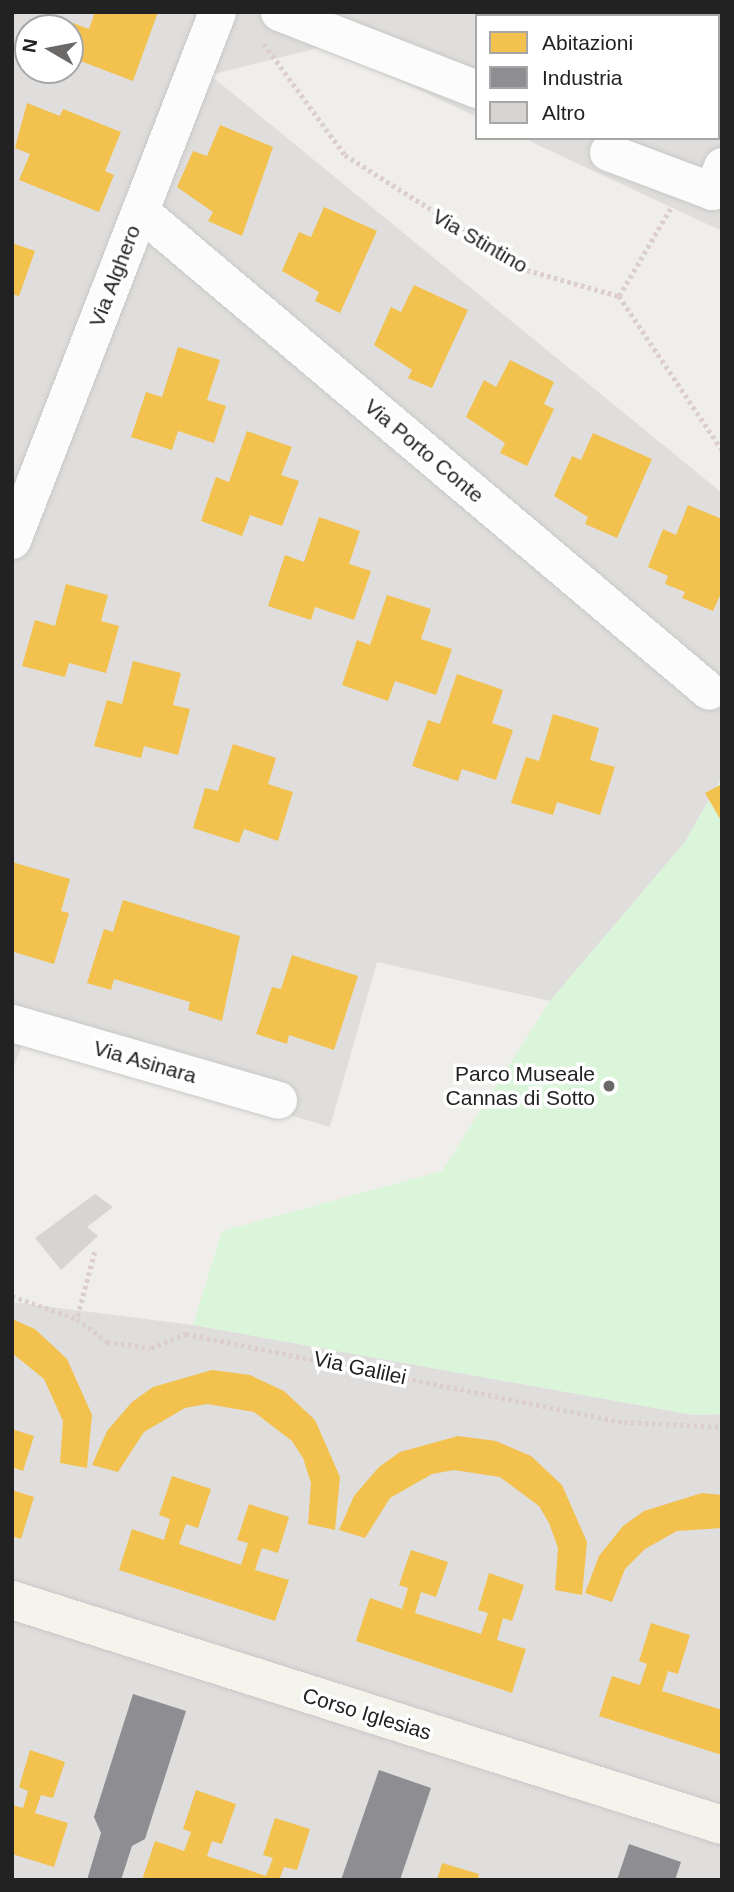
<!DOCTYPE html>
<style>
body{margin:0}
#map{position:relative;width:734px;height:1892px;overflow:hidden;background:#f0eeeb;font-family:Arial,sans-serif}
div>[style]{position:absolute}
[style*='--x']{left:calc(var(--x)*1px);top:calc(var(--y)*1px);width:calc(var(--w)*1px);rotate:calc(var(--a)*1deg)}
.residential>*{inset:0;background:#dfdedc}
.park>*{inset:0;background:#daf5da}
.homes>*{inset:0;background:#f2c14e}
.industry>*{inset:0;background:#8d8d92}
.building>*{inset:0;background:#d7d4d2}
.path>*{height:4.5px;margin-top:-2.25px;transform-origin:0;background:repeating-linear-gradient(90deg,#dccecd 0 3.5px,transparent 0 7px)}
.roads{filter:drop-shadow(0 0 2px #c9c8c7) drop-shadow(0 0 2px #c9c8c7)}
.street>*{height:37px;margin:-18.5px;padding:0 18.5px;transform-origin:18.5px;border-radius:18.5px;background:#fdfcfc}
.secondary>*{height:38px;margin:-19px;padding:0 19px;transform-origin:19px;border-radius:19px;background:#f4f4ed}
.dots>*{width:19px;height:19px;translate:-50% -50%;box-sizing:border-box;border:4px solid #fff;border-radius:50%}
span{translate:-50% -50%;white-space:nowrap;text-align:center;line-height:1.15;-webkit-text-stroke:7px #fff;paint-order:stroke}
.street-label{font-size:21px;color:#222}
.poi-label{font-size:21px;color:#222}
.right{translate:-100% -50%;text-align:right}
.frame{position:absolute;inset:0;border:14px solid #222;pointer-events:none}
.legend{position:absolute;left:475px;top:14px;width:245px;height:126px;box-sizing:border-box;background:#fff;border:2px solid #a7a7a7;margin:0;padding:9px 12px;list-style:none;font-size:21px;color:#222}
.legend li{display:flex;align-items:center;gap:14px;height:35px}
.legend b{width:35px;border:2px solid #a7a7a7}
.north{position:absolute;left:14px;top:14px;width:70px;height:70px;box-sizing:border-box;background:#fff;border:2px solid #a7a7a7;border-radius:50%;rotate:280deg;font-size:19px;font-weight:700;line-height:28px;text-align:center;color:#222}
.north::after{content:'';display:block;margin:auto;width:24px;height:32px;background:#6a6968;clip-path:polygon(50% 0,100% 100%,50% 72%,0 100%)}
</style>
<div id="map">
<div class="residential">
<i style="clip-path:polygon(evenodd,12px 12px,722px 12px,722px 231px,523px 138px,718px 138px,718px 16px,477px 16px,477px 117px,326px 46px,210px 75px,722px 493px,722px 777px,685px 842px,550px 1001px,377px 962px,330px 1127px,25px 1038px,12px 1071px,12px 12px,28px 28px,70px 28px,70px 70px,28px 70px,28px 28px)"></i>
<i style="clip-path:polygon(12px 1302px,193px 1325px,694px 1415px,722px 1414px,722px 1880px,12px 1880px)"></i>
</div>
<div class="park">
<i style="clip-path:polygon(722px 777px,722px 1414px,694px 1415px,193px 1325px,222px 1231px,442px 1171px,550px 1001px,685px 842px)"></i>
</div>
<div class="homes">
<i style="clip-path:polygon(95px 12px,158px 12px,133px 81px,70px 57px,73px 23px,89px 29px)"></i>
<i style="clip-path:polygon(670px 12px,722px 12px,719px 48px,718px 16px)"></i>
<i style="clip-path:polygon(27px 103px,60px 116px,63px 109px,121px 132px,105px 171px,114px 175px,99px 212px,19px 180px,30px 154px,15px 148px)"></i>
<i style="clip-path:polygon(220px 125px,273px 147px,242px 236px,208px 221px,213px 212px,177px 187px,193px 151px,207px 156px)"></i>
<i style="clip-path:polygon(324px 207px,377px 231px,340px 313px,315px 301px,319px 292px,282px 271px,299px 232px,311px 237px)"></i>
<i style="clip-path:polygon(12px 243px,35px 251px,19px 296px,12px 294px)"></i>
<i style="clip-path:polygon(414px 285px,468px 310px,432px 388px,408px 378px,412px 370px,374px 345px,391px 307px,401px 312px)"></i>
<i style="clip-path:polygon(178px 347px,220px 360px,207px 400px,226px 406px,214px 443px,178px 431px,172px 450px,131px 437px,146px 392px,162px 397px)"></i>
<i style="clip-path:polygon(510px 360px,554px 382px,544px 404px,554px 409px,527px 466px,500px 453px,505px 443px,466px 417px,484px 380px,496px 387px)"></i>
<i style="clip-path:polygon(247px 431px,292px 447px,281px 475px,299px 481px,282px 526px,250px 515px,242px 536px,201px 521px,216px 477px,229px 482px)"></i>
<i style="clip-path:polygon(593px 433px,652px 459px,617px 538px,585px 524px,588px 517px,554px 496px,572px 456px,581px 460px)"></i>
<i style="clip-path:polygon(688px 505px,722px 519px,722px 591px,713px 611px,682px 598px,685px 592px,665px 584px,668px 576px,648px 567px,663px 529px,676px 535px)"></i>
<i style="clip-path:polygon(319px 517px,360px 531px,349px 564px,371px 571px,354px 620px,315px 607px,311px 620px,268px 606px,285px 555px,304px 562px)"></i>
<i style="clip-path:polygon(66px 584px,108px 595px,101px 621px,119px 626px,106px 673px,69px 663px,65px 677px,22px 666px,35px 620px,55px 626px)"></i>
<i style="clip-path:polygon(387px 595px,431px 609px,421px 639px,452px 649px,436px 695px,395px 681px,388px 701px,342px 685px,357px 640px,370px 645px)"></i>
<i style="clip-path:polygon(133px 661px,181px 673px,173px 705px,190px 709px,178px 755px,144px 746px,141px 758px,94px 746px,107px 700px,122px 704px)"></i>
<i style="clip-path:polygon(457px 674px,503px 690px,492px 723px,513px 730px,496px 780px,462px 769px,458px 781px,412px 766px,428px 720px,440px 724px)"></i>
<i style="clip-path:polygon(553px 714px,599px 728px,590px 760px,615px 767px,600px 815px,557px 802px,553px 815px,511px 803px,526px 757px,539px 761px)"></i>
<i style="clip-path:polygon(233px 744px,276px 758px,268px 784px,293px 792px,278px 841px,244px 829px,239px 843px,193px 828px,205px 788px,218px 791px)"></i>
<i style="clip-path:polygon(722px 784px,722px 822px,705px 793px)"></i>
<i style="clip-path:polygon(12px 862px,70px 879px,61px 911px,69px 913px,54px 964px,14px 952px)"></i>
<i style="clip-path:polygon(123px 900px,240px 936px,222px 1021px,188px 1010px,190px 1002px,114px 979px,111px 990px,87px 983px,104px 929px,113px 932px)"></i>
<i style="clip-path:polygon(292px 955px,358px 976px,334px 1050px,289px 1035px,287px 1044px,256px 1034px,272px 987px,281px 989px)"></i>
<i style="clip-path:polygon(12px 1319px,35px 1329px,67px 1359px,92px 1415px,87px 1468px,60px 1463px,63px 1421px,44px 1379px,12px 1353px)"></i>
<i style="clip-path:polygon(212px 1370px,250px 1375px,284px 1391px,315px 1420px,340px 1477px,335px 1530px,308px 1524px,311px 1483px,303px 1458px,292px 1441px,254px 1412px,207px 1404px,185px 1408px,144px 1432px,118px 1472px,92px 1465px,107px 1431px,132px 1402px,153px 1387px)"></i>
<i style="clip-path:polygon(12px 1429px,34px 1436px,23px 1471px,12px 1467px)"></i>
<i style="clip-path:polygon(458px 1436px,496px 1441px,531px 1456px,562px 1485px,587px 1542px,582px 1595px,555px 1590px,558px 1548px,549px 1523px,539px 1506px,500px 1477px,454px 1470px,432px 1474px,390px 1498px,365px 1538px,339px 1530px,354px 1496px,379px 1467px,400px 1452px)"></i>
<i style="clip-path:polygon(172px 1476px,211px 1489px,198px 1528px,186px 1524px,179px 1544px,241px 1565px,248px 1543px,237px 1540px,249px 1504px,289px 1517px,278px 1553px,262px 1548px,255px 1570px,289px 1580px,275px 1621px,119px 1570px,132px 1529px,164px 1540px,170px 1519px,159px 1515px)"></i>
<i style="clip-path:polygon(12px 1490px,34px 1497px,21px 1539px,12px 1536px)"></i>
<i style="clip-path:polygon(702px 1493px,722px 1495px,722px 1528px,677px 1531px,645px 1549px,625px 1569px,612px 1602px,585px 1593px,599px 1556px,623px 1526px,644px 1511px)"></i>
<i style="clip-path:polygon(411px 1550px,448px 1562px,436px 1597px,421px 1592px,415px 1613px,481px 1634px,488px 1613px,478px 1610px,489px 1573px,524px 1585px,512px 1621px,503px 1618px,497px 1640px,526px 1649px,512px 1693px,356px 1641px,370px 1598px,402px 1609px,408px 1588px,399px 1585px)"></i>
<i style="clip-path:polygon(651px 1623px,690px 1635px,678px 1674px,668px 1671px,662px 1691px,722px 1710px,722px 1755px,599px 1716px,612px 1676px,640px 1685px,647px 1664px,639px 1661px)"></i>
<i style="clip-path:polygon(30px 1750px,65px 1762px,53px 1798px,41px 1795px,35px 1813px,68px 1823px,54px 1867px,12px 1854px,12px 1805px,23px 1808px,28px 1791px,19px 1787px)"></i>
<i style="clip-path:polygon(196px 1790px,236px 1804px,222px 1844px,212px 1841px,207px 1856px,266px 1876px,273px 1858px,263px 1855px,275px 1818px,310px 1829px,297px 1870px,284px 1867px,279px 1880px,142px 1880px,155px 1841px,184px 1851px,191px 1832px,183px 1829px)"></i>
<i style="clip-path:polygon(442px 1863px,479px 1874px,478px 1880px,437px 1880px)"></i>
</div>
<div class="industry">
<i style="clip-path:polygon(133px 1694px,186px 1711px,145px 1839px,132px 1846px,121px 1880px,87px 1880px,101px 1833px,94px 1817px)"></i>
<i style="clip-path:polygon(379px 1770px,431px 1788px,400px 1880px,341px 1880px)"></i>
<i style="clip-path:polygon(629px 1844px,681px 1862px,675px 1880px,617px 1880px)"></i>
</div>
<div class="building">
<i style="clip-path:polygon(95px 1194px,113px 1207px,87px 1227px,98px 1236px,61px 1270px,35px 1238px)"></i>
</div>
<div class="path">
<i style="--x:264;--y:44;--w:137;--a:53.9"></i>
<i style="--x:345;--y:155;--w:215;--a:32.3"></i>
<i style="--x:527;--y:270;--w:96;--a:15.8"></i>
<i style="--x:619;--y:296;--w:185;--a:56.2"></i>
<i style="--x:619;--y:296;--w:101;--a:-59.6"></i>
<i style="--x:95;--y:1252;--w:69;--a:105"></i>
<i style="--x:77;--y:1319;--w:38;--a:37"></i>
<i style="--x:107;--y:1342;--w:44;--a:7.8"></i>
<i style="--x:151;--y:1348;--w:38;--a:-22"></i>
<i style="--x:186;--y:1334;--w:447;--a:11.4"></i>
<i style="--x:624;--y:1422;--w:98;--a:2.9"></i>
<i style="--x:12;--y:1296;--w:69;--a:19.5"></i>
</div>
<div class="roads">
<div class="street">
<i style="--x:279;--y:12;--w:212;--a:21.3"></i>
<i style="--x:509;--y:16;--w:4;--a:-63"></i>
<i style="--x:608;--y:152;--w:111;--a:20.6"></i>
<i style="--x:712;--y:191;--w:27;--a:-68"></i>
<i style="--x:140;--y:211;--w:744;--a:40.15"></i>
<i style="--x:12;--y:540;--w:566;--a:-68.78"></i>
<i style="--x:12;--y:1023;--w:277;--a:16.1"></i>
</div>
<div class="secondary">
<i style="--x:12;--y:1600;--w:745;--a:17.58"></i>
</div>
</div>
<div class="dots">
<i style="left:609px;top:1086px;background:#6a6968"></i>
</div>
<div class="street-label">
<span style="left:480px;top:241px;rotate:30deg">Via Stintino</span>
<span style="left:115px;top:276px;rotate:-69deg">Via Alghero</span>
<span style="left:424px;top:451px;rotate:40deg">Via Porto Conte</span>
<span style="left:145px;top:1062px;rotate:16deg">Via Asinara</span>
<span style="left:360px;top:1368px;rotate:12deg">Via Galilei</span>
<span style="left:367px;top:1714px;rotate:17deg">Corso Iglesias</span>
</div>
<div class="poi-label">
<span class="right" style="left:595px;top:1086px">Parco Museale<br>Cannas di Sotto</span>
</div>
<div class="frame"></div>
<ul class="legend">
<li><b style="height:19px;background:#f2c14e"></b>Abitazioni</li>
<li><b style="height:19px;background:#8d8d92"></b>Industria</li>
<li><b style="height:19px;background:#d7d4d2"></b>Altro</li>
</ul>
<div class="north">N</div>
</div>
